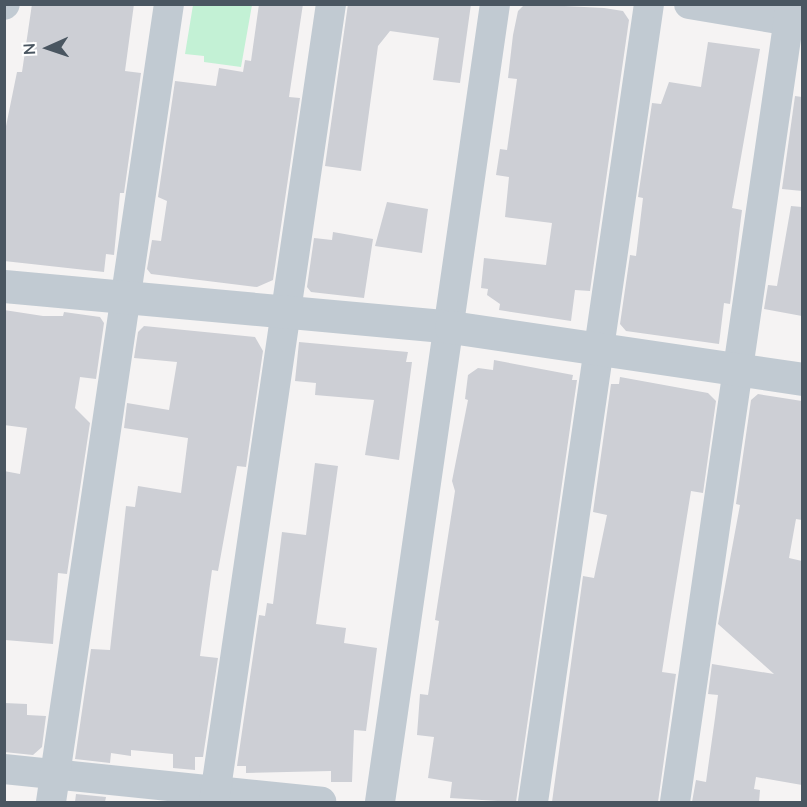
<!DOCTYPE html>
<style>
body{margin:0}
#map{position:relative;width:807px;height:807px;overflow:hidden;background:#f5f3f3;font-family:"Nunito Sans",sans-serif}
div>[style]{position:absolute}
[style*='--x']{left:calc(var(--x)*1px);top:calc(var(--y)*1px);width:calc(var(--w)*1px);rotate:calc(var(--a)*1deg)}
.green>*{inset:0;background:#c3f1d5}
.building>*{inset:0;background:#cdcfd5}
.minor>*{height:30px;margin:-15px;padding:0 15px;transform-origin:15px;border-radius:15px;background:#c1cad2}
.tertiary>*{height:33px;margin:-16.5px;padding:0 16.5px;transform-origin:16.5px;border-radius:16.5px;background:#c1cad2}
span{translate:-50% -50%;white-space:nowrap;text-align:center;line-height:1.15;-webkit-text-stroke:4.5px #fff;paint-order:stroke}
.frame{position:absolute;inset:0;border:6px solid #4a5661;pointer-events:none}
.north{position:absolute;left:18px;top:18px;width:60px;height:60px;-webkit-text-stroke:4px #fff;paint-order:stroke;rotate:267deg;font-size:16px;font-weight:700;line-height:24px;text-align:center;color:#4a5661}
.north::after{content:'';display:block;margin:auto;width:21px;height:27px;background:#4a5661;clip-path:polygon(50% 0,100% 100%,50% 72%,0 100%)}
</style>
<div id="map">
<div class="green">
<i style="clip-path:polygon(193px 5px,252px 5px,241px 67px,204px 62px,204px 56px,185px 54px)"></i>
</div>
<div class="building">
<i style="clip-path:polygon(32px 4px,134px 4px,125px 71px,141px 73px,124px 193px,120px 193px,114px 255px,106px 254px,104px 272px,4px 261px,4px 136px,17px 72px,22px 72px)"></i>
<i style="clip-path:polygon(259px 4px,303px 4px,289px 97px,300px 98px,273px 280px,257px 287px,151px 274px,147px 269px,152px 240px,161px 241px,167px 201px,158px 197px,175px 81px,216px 86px,219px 68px,243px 72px,245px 60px,251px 61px)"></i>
<i style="clip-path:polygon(348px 4px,471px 4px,460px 83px,433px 80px,439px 38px,390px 31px,378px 46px,361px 171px,325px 166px)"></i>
<i style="clip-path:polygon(525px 4px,604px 8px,623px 11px,629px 20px,590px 291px,575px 290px,571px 321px,499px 310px,500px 304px,487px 295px,488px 289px,481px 288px,484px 258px,546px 265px,552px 223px,505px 217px,509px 177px,496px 175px,500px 149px,507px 150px,517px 79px,508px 78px,513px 35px,518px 11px)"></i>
<i style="clip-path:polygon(708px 42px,760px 49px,732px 208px,742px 210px,733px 281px,730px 304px,724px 303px,719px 344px,626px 331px,620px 324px,630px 255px,636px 256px,643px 198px,638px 197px,652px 103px,661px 104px,669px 82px,701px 87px)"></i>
<i style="clip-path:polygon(795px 96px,802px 97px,802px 191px,782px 189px)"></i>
<i style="clip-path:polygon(387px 202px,428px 209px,422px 253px,375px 246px)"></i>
<i style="clip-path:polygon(791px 206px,802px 207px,802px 316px,764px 309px,768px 285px,777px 286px)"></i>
<i style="clip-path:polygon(333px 232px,373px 239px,364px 298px,311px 292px,307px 287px,314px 238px,332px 240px)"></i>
<i style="clip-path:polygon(4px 310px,43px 316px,63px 316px,64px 312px,100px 317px,104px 323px,96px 379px,80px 377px,75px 408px,90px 423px,67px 574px,58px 573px,53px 644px,5px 640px,4px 471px,20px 474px,27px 428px,4px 425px)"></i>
<i style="clip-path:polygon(144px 326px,255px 337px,263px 351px,246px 467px,237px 466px,218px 571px,212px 570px,200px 656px,218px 658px,203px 757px,195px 757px,195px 770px,173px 768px,173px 754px,131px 750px,131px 756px,111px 753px,110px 763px,75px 759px,91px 649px,110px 650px,126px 506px,135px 507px,138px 486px,181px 493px,188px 438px,124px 428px,127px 403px,169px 410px,177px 362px,134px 358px,138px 332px)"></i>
<i style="clip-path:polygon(299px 342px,408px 352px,406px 362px,412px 362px,399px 460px,365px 455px,374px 400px,315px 395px,316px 383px,295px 381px)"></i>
<i style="clip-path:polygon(494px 360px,573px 375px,572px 380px,577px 380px,516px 802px,450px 798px,452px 782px,428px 778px,434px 737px,417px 735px,420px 694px,428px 695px,439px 621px,435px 620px,455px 491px,452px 481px,468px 400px,465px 399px,468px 375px,478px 368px,493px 370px)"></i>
<i style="clip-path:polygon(620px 377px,708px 393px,716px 401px,703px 493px,691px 491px,669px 627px,662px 672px,676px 674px,658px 802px,552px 802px,583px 576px,594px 578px,607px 515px,593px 512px,611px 384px,619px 384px)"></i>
<i style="clip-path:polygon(758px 394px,802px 401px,802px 520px,796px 519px,789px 558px,802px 561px,802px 785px,756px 777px,754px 789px,760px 790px,759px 802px,692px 802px,696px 780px,706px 782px,715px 718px,718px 695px,708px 694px,712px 664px,774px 674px,718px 624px,740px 505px,736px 504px,751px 400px)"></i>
<i style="clip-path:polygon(315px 463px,338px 466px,316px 624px,346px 628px,344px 643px,377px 648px,366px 731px,354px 730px,352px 782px,331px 782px,331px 771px,246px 773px,246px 766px,237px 766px,259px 615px,265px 616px,267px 603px,273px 604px,282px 532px,306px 535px)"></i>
<i style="clip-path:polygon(4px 703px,27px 704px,27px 715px,46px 716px,42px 747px,33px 755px,4px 752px)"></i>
<i style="clip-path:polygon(76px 794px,106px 797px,105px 802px,75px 802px)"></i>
</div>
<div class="minor">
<i style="--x:689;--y:4;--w:115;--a:9.5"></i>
<i style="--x:4;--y:5;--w:1;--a:-45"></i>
<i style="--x:4;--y:769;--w:319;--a:5.9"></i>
<i style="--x:51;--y:802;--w:807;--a:-81.59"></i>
<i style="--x:214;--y:802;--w:807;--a:-81.66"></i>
<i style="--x:380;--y:802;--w:806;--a:-81.8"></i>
<i style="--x:533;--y:802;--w:806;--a:-81.73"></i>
<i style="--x:675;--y:802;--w:806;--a:-81.73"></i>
</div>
<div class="tertiary">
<i style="--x:4;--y:286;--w:449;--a:5.2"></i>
<i style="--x:451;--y:327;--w:355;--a:8.4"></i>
</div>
<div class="frame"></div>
<div class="north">N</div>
</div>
